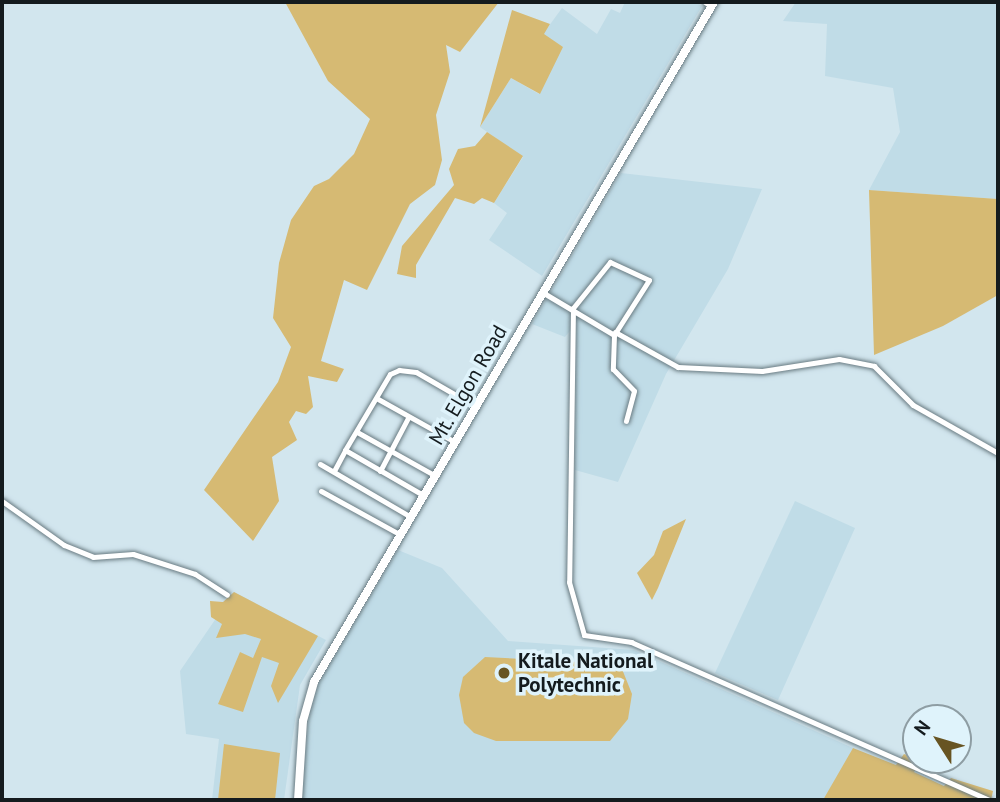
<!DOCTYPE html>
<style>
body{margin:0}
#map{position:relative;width:1000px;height:802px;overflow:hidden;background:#d2e6ee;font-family:"PT Sans",sans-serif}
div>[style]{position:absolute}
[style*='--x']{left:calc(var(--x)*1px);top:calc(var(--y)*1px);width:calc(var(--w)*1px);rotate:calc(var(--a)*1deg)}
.built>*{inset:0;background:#c0dce7}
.green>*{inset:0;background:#d6ba73}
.roads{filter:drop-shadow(0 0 2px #697b82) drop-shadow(0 0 2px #697b82)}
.street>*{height:5px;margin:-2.5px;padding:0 2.5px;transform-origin:2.5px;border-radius:2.5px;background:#fff}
.secondary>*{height:8px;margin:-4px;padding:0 4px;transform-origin:4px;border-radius:4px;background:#fff}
.dots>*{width:19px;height:19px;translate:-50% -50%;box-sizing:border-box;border:4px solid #dff3fb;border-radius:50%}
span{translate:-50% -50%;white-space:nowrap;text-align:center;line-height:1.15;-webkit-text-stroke:7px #dff3fb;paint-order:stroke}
.street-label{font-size:21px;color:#141b1e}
.poi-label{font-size:21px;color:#141b1e;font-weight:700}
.left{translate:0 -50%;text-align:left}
.frame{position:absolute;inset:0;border:4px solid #141b1e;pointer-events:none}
.north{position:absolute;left:902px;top:704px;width:70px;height:70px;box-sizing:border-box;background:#dff3fb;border:2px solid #8e9da3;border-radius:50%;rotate:307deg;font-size:19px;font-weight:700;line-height:28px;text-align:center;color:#141b1e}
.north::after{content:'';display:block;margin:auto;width:24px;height:32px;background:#675422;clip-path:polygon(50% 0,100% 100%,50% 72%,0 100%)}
</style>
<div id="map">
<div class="built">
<i style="clip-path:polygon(625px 2px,695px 2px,702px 6px,542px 276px,489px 240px,507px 213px,494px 203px,523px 157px,480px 127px,511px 78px,539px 94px,543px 34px,562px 8px,597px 34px,611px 9px,620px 13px)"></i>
<i style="clip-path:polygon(796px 2px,998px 2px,998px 199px,869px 190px,900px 132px,893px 88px,825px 76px,827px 24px,783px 21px)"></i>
<i style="clip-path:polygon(621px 173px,762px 189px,728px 269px,666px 374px,618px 482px,575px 470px,577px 322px,565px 337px,532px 324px)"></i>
<i style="clip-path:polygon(795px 501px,855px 528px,778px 700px,715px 673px)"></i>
<i style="clip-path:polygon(398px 550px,442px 568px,508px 641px,634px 650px,853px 748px,840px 777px,823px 800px,301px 800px,311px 696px)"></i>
<i style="clip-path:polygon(234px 592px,326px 640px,300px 685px,284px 800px,212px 800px,219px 739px,186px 734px,180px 671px)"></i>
</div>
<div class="green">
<i style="clip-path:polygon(285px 2px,499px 2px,460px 52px,446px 45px,450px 72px,436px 115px,442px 160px,435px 185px,410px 204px,367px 290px,344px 280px,321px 361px,344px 369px,337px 382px,308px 376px,313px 407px,306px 414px,296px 411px,289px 422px,297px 440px,272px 457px,279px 501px,253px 541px,204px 490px,278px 382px,291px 347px,273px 318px,279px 263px,291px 220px,314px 186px,329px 179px,354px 154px,370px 119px,328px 81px)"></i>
<i style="clip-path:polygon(512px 10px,550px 24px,544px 34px,563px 47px,540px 94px,511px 78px,480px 127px)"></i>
<i style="clip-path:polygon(487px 132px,523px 156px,494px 203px,482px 198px,474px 204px,455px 198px,416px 265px,416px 278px,397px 274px,402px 246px,454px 185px,449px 169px,458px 149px,475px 146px)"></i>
<i style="clip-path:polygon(869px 190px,998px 199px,998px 295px,943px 326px,874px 355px)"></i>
<i style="clip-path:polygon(686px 519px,658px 588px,652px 600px,637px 573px,654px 555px,663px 531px)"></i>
<i style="clip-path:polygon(234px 592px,318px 636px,278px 703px,271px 686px,279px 663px,262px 657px,243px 712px,218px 704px,240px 652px,253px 658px,261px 639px,245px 634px,216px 638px,222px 624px,211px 617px,210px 601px,223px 602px)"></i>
<i style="clip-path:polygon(485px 657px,620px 664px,632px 694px,628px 719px,610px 741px,496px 741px,474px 733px,464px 723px,459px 695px,463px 677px)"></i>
<i style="clip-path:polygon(224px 744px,280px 753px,275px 800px,218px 800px)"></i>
<i style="clip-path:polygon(853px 748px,896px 765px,904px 754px,920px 761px,914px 772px,944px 786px,951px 778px,993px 791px,991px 800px,823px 800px)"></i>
</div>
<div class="roads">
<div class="street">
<i style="--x:705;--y:2;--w:7;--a:34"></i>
<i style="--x:542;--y:292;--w:84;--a:30.8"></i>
<i style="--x:614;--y:335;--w:34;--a:92"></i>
<i style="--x:613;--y:369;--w:30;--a:46"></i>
<i style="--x:634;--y:391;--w:31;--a:105"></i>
<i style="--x:615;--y:332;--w:72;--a:29.1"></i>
<i style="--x:678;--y:367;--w:84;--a:2.7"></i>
<i style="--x:762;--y:371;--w:78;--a:-8.9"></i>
<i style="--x:839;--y:359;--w:36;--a:11"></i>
<i style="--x:874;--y:366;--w:55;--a:45"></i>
<i style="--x:913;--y:405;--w:98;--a:29.5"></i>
<i style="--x:614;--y:335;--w:65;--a:-57.5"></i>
<i style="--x:649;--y:280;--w:43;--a:-155.2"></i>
<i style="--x:610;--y:262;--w:59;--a:128.8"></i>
<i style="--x:573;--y:308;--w:274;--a:90.8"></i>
<i style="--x:569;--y:582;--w:55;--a:74.2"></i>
<i style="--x:584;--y:635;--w:48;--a:8.5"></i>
<i style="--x:631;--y:642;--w:391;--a:23.8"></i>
<i style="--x:378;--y:399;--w:88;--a:29.2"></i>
<i style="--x:357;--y:432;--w:88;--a:29.2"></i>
<i style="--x:320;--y:464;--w:105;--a:30.2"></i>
<i style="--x:334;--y:471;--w:24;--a:-62"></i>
<i style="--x:380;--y:471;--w:60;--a:-62.2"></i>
<i style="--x:321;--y:491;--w:91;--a:28.8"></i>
<i style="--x:423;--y:495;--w:90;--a:-150"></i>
<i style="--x:345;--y:450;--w:88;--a:-59.4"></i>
<i style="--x:390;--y:374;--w:10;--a:-24"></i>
<i style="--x:399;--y:370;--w:17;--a:7"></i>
<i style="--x:416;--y:372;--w:68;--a:30"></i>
<i style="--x:2;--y:501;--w:76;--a:35.4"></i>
<i style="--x:64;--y:545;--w:31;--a:22"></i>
<i style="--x:93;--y:557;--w:40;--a:-4.3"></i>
<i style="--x:133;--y:554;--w:65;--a:17.9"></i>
<i style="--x:195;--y:574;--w:38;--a:33"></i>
</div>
<div class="secondary">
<i style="--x:298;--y:800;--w:79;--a:-86.4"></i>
<i style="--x:303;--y:721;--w:41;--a:-74.2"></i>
<i style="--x:314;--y:682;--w:789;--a:-59.53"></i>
</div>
</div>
<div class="dots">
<i style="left:504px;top:673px;background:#675422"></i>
</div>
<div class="street-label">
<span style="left:468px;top:385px;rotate:-60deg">Mt. Elgon Road</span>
</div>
<div class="poi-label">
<span class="left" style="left:518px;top:673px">Kitale National<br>Polytechnic</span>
</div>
<div class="frame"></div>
<div class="north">N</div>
</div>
